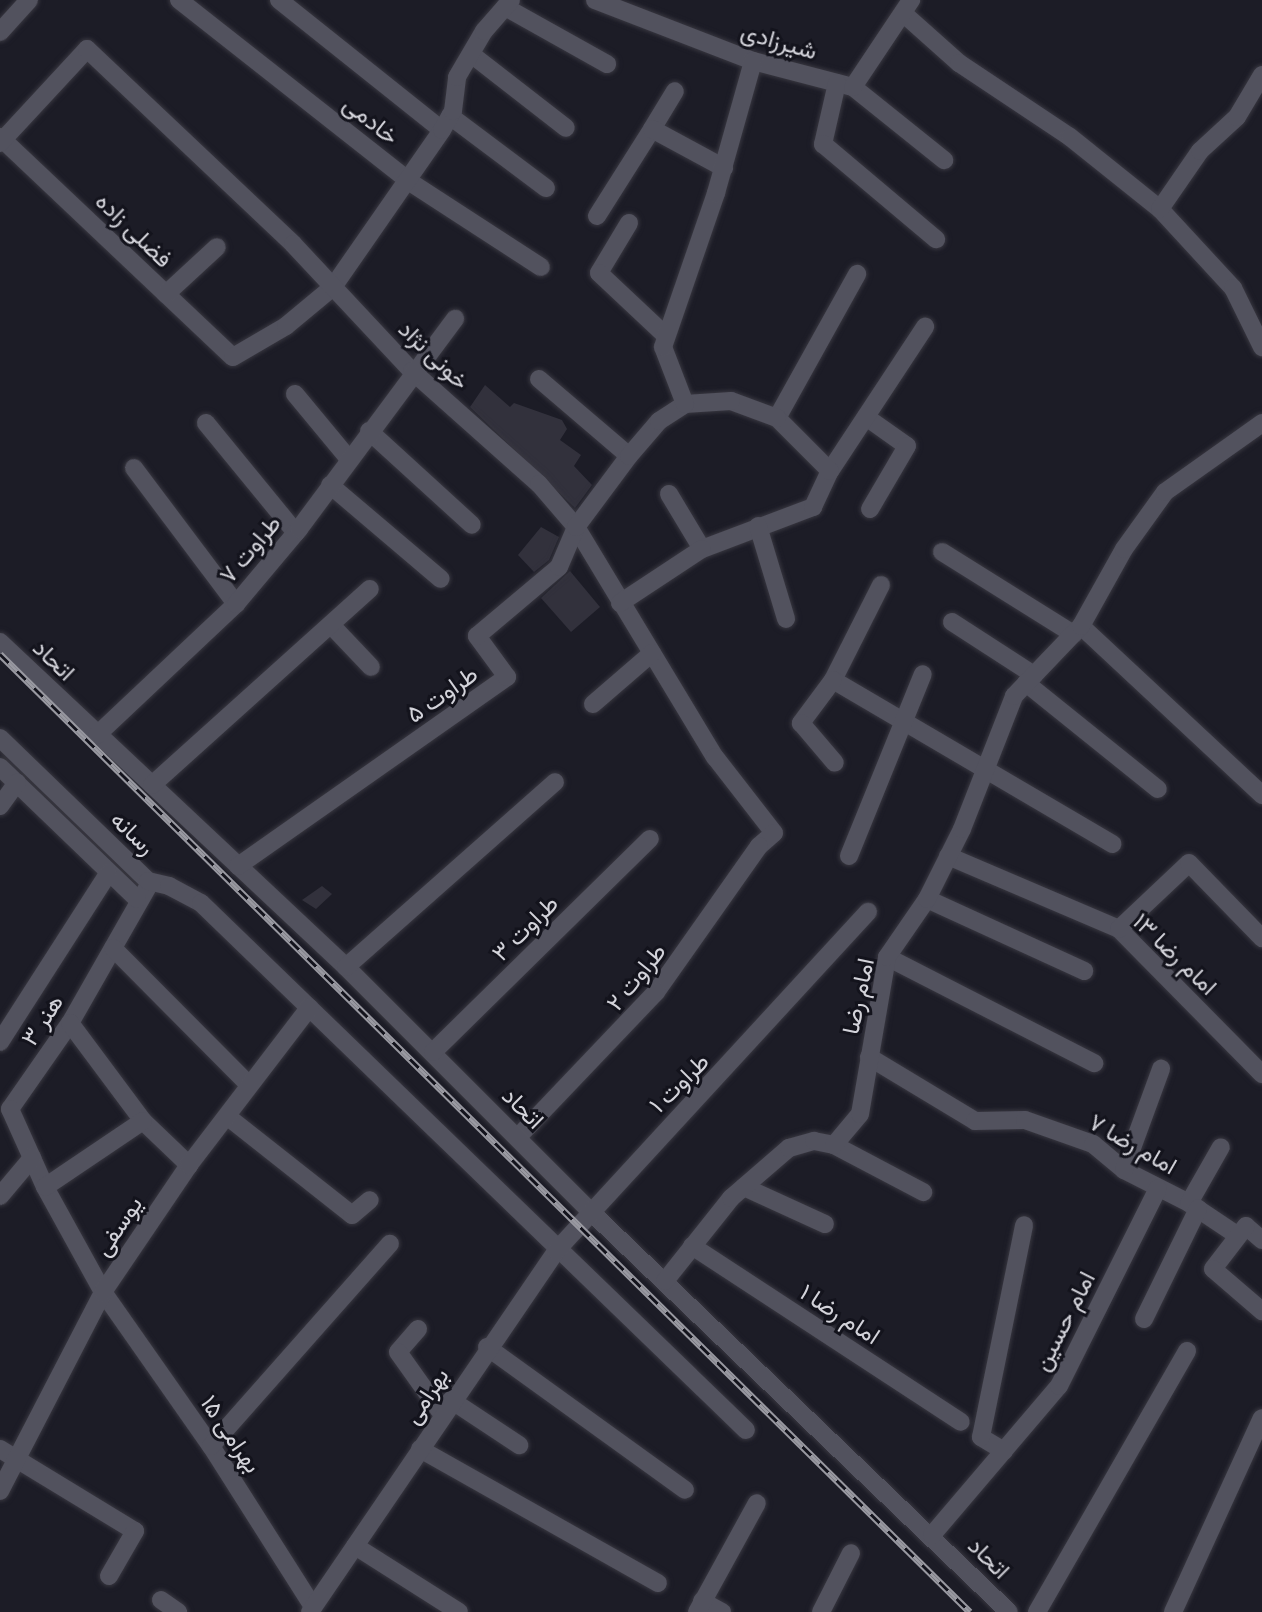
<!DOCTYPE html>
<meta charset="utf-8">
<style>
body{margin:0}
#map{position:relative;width:1262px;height:1612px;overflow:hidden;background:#1c1c26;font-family:"Source Serif 4",Vazirmatn,serif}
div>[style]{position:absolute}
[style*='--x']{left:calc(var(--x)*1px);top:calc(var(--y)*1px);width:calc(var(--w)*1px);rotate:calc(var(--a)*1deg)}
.building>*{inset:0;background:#32313c}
.roads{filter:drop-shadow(0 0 2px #383740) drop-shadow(0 0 2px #383740)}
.minor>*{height:18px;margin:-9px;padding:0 9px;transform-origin:9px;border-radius:9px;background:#52525e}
.rail>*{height:7px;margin-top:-3.5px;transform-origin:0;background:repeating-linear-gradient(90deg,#13131c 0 12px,#9999a1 0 24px);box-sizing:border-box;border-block:2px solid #9999a1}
span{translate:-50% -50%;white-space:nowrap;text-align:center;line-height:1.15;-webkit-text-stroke:6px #13131c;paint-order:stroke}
.street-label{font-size:24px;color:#d3d3da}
</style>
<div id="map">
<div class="building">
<i style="clip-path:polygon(485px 385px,510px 407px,514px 403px,562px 420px,567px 429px,560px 440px,581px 455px,574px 466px,592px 485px,575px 508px,470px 407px)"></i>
<i style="clip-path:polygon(541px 527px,559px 537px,549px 560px,534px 572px,518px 555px)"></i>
<i style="clip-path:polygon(570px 571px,600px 607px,571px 632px,541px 598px)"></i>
<i style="clip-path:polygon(322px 886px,332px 894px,316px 909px,302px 900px)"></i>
</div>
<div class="roads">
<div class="minor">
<i style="--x:179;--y:0;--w:294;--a:38.2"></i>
<i style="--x:410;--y:182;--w:156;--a:33"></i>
<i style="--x:279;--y:0;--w:208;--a:38.6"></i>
<i style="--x:595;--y:0;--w:169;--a:21.1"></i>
<i style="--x:753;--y:61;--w:103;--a:14.6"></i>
<i style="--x:853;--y:87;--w:117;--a:38.7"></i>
<i style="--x:505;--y:7;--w:117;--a:29.2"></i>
<i style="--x:904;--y:14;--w:74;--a:41.7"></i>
<i style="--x:959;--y:63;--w:133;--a:33.7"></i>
<i style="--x:1070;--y:137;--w:115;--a:38.7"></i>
<i style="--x:1160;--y:209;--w:108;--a:47.3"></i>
<i style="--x:1233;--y:288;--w:66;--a:63.8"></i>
<i style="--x:0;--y:32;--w:43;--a:-47.8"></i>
<i style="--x:471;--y:54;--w:120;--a:37.9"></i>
<i style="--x:837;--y:83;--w:63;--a:102.9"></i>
<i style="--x:823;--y:144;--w:148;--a:40.1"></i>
<i style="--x:853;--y:87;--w:105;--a:-56.3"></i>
<i style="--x:450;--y:116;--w:120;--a:36.9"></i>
<i style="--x:652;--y:129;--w:44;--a:-58.8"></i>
<i style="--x:0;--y:137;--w:320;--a:43.4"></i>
<i style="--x:233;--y:357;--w:61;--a:-30.3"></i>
<i style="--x:286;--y:326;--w:61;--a:-39.7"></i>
<i style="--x:333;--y:287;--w:191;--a:-55.2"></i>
<i style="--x:442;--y:130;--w:22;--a:-60"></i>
<i style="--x:453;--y:111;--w:34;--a:-83"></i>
<i style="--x:457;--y:77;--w:53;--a:-59.6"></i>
<i style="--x:484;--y:31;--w:41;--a:-48.9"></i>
<i style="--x:0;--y:143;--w:128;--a:-47.2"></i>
<i style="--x:87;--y:49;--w:284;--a:43.4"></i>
<i style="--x:293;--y:244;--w:174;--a:46.9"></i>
<i style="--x:412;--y:371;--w:170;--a:41.7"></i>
<i style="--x:539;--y:484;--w:57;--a:49.3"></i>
<i style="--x:576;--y:527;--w:269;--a:58.9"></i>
<i style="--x:715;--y:757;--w:96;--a:52.2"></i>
<i style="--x:774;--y:833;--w:20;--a:139"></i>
<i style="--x:759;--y:846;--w:179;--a:125.2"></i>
<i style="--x:656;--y:992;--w:200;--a:133.6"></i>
<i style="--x:1160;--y:209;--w:70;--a:-55.4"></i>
<i style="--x:1200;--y:151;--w:50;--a:-42.6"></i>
<i style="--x:1237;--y:117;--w:49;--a:-59.2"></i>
<i style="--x:597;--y:216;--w:103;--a:-57.7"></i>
<i style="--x:652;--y:129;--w:82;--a:28.4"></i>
<i style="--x:629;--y:223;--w:58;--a:121"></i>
<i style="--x:599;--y:273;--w:92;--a:43.2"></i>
<i style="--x:166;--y:294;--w:69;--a:-42.7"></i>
<i style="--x:539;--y:379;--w:118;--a:40.5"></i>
<i style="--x:295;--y:394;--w:85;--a:50.3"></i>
<i style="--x:866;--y:417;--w:50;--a:35.3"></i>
<i style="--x:907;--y:446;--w:73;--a:120.4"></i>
<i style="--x:777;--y:418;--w:165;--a:-60.9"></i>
<i style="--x:206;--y:423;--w:142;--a:50.7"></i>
<i style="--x:369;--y:431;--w:139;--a:42.4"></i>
<i style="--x:134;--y:468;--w:170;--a:53.1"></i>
<i style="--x:830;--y:471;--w:173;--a:-56.6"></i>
<i style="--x:330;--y:485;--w:145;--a:40.3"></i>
<i style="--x:669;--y:494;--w:64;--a:59"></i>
<i style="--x:702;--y:549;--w:119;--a:-20.7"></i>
<i style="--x:813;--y:507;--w:40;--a:-65"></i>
<i style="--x:830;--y:471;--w:75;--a:-135"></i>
<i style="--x:777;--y:418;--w:49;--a:-159.7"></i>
<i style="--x:731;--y:401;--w:46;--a:176.3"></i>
<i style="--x:758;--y:526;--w:97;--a:73.2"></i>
<i style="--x:942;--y:552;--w:155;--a:32"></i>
<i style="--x:881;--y:585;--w:106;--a:116.8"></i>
<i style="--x:833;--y:680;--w:324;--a:30.4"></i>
<i style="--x:620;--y:603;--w:98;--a:-33.4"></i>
<i style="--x:952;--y:622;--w:98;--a:32.9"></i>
<i style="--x:1081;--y:626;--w:248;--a:43"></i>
<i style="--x:333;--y:627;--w:55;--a:46.5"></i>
<i style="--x:0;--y:642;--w:475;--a:43.2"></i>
<i style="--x:346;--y:967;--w:344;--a:45"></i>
<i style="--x:589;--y:1210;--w:581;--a:43.75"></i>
<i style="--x:833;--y:680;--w:54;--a:126.7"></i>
<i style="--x:801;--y:723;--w:52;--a:49.6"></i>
<i style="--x:1026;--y:683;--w:169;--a:38.8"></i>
<i style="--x:593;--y:704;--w:78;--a:-40.8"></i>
<i style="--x:97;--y:735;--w:191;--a:-43.3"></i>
<i style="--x:236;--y:604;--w:98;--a:-50"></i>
<i style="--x:299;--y:529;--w:262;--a:-53.4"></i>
<i style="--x:0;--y:738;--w:209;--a:44"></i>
<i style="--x:150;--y:883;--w:161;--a:119.7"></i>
<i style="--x:70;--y:1023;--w:105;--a:124.9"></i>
<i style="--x:10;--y:1109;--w:85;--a:65.8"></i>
<i style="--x:45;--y:1187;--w:120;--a:61.1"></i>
<i style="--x:103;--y:1292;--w:188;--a:55"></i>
<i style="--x:211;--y:1446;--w:191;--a:57.6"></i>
<i style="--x:0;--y:767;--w:190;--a:43.9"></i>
<i style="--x:152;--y:785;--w:293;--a:-42"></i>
<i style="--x:0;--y:806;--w:29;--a:-54"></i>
<i style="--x:849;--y:856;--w:196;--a:-67.9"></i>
<i style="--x:948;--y:856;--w:186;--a:23.1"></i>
<i style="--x:1119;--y:929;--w:204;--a:45.4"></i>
<i style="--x:238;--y:866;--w:329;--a:-35.1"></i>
<i style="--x:507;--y:677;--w:51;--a:-126.2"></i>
<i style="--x:477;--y:636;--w:107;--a:-40.1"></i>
<i style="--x:559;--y:567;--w:43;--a:-67"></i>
<i style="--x:576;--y:527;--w:89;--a:-53.3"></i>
<i style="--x:629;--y:456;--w:46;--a:-49.4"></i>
<i style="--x:659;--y:421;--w:31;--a:-33"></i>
<i style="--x:685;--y:404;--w:61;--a:-111.1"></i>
<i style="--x:663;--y:347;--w:163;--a:-71"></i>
<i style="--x:716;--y:193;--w:137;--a:-74.3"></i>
<i style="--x:148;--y:881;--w:22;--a:13"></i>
<i style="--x:169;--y:886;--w:36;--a:28"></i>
<i style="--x:201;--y:903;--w:758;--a:44.04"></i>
<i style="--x:927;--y:899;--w:173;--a:24.6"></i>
<i style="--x:1119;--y:929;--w:96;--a:-43.3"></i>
<i style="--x:1189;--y:863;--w:105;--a:45.8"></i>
<i style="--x:113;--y:948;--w:193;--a:45.2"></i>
<i style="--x:887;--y:957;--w:233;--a:27.1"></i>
<i style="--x:346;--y:967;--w:279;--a:-41.5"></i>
<i style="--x:70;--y:1023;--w:122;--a:53.3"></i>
<i style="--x:143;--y:1121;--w:64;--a:43.7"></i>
<i style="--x:0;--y:1042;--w:200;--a:-57.3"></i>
<i style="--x:433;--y:1052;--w:304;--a:-44.5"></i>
<i style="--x:869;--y:1057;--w:124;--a:31.1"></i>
<i style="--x:975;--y:1121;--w:50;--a:-1.1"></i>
<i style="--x:1025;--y:1120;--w:72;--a:19.4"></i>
<i style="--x:1093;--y:1144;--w:40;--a:40"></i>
<i style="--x:1124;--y:1170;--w:73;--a:26.9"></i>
<i style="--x:1189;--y:1203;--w:58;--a:33.7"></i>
<i style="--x:228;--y:1117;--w:158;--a:38.3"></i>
<i style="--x:352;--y:1215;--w:23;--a:-40"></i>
<i style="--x:834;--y:1145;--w:101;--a:27.8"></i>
<i style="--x:1124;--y:1170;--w:108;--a:-69.9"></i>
<i style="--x:45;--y:1187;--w:118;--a:-34"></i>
<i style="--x:744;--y:1187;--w:89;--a:24.6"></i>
<i style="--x:0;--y:1196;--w:50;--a:-49.9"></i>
<i style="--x:1189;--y:1203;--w:64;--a:-60.3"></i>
<i style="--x:1262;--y:1240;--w:21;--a:-139"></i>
<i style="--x:1246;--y:1226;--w:54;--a:127.5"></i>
<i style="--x:1213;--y:1269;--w:65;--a:40.6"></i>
<i style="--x:692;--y:1246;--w:321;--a:33.2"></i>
<i style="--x:665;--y:1281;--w:106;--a:-51.5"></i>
<i style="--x:731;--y:1198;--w:77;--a:-40.8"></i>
<i style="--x:789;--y:1148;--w:26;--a:-16"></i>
<i style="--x:814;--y:1141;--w:20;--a:11"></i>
<i style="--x:834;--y:1145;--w:40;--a:-50"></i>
<i style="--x:860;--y:1114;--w:159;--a:-80.2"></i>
<i style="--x:887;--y:957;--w:70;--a:-55.4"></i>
<i style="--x:927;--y:899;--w:78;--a:-63.4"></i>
<i style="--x:962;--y:829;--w:143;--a:-68.6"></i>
<i style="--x:1014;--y:696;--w:97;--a:-46.3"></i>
<i style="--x:1081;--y:626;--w:88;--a:-60.8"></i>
<i style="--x:1124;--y:549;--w:70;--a:-54.3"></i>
<i style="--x:1165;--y:492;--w:119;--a:-35.4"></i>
<i style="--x:1144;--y:1319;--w:123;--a:-63.9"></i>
<i style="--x:418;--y:1329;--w:30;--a:131"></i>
<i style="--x:398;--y:1352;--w:76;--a:54.6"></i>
<i style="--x:487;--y:1347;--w:244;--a:35.8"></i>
<i style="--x:451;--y:1400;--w:82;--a:33.5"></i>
<i style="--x:211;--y:1446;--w:270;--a:-48.5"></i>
<i style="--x:0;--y:1449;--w:158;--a:31.3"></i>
<i style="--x:135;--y:1531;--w:52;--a:120"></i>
<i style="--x:420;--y:1449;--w:273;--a:29.4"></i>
<i style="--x:1004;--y:1451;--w:27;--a:-149"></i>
<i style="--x:981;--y:1437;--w:216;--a:-78.5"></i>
<i style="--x:0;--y:1491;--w:224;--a:-62.6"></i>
<i style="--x:103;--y:1292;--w:153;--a:-55.9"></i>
<i style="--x:189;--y:1165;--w:198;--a:-52.6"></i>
<i style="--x:932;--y:1535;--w:196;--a:-49.6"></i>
<i style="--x:1059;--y:1386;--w:221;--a:-63.4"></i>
<i style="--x:355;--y:1546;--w:123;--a:32.4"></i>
<i style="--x:161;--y:1600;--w:21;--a:35"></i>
<i style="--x:702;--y:1601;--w:23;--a:29"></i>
<i style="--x:310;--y:1612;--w:437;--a:-55.7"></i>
<i style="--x:556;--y:1251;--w:461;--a:-47.4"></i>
<i style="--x:697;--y:1612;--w:124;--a:-61.2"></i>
<i style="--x:821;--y:1612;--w:66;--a:-63"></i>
<i style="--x:1037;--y:1612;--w:301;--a:-60.1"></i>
<i style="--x:1173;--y:1612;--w:213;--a:-65.4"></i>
</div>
</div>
<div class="rail">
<i style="--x:0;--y:654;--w:1363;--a:44.64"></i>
</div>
<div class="street-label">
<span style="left:779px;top:41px;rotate:16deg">شیرزادی</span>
<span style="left:371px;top:120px;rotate:38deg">خادمی</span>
<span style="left:134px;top:230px;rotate:44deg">فضلی زاده</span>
<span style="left:434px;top:355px;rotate:44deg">خونی نژاد</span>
<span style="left:250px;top:549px;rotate:-50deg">طراوت ۷</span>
<span style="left:54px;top:660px;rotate:44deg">اتحاد</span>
<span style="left:442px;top:694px;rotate:-35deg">طراوت ۵</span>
<span style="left:133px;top:833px;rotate:44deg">رسانه</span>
<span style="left:525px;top:928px;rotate:-45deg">طراوت ۳</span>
<span style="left:1175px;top:954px;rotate:44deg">امام رضا ۱۳</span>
<span style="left:636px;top:977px;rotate:-51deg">طراوت ۲</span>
<span style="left:858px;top:996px;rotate:-78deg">امام رضا</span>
<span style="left:42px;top:1020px;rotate:-57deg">هنر ۳</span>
<span style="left:679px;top:1083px;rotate:-45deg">طراوت ۱</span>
<span style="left:523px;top:1108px;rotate:45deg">اتحاد</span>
<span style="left:1133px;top:1144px;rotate:30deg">امام رضا ۷</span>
<span style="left:118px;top:1226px;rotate:-56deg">یوسفی</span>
<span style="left:840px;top:1314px;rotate:33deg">امام رضا ۱</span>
<span style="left:1064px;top:1321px;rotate:-63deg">امام حسین</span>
<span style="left:426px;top:1396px;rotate:-57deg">بهرامی</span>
<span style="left:231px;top:1434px;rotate:56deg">بهرامی ۱۵</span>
<span style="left:989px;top:1558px;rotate:45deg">اتحاد</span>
</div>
</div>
